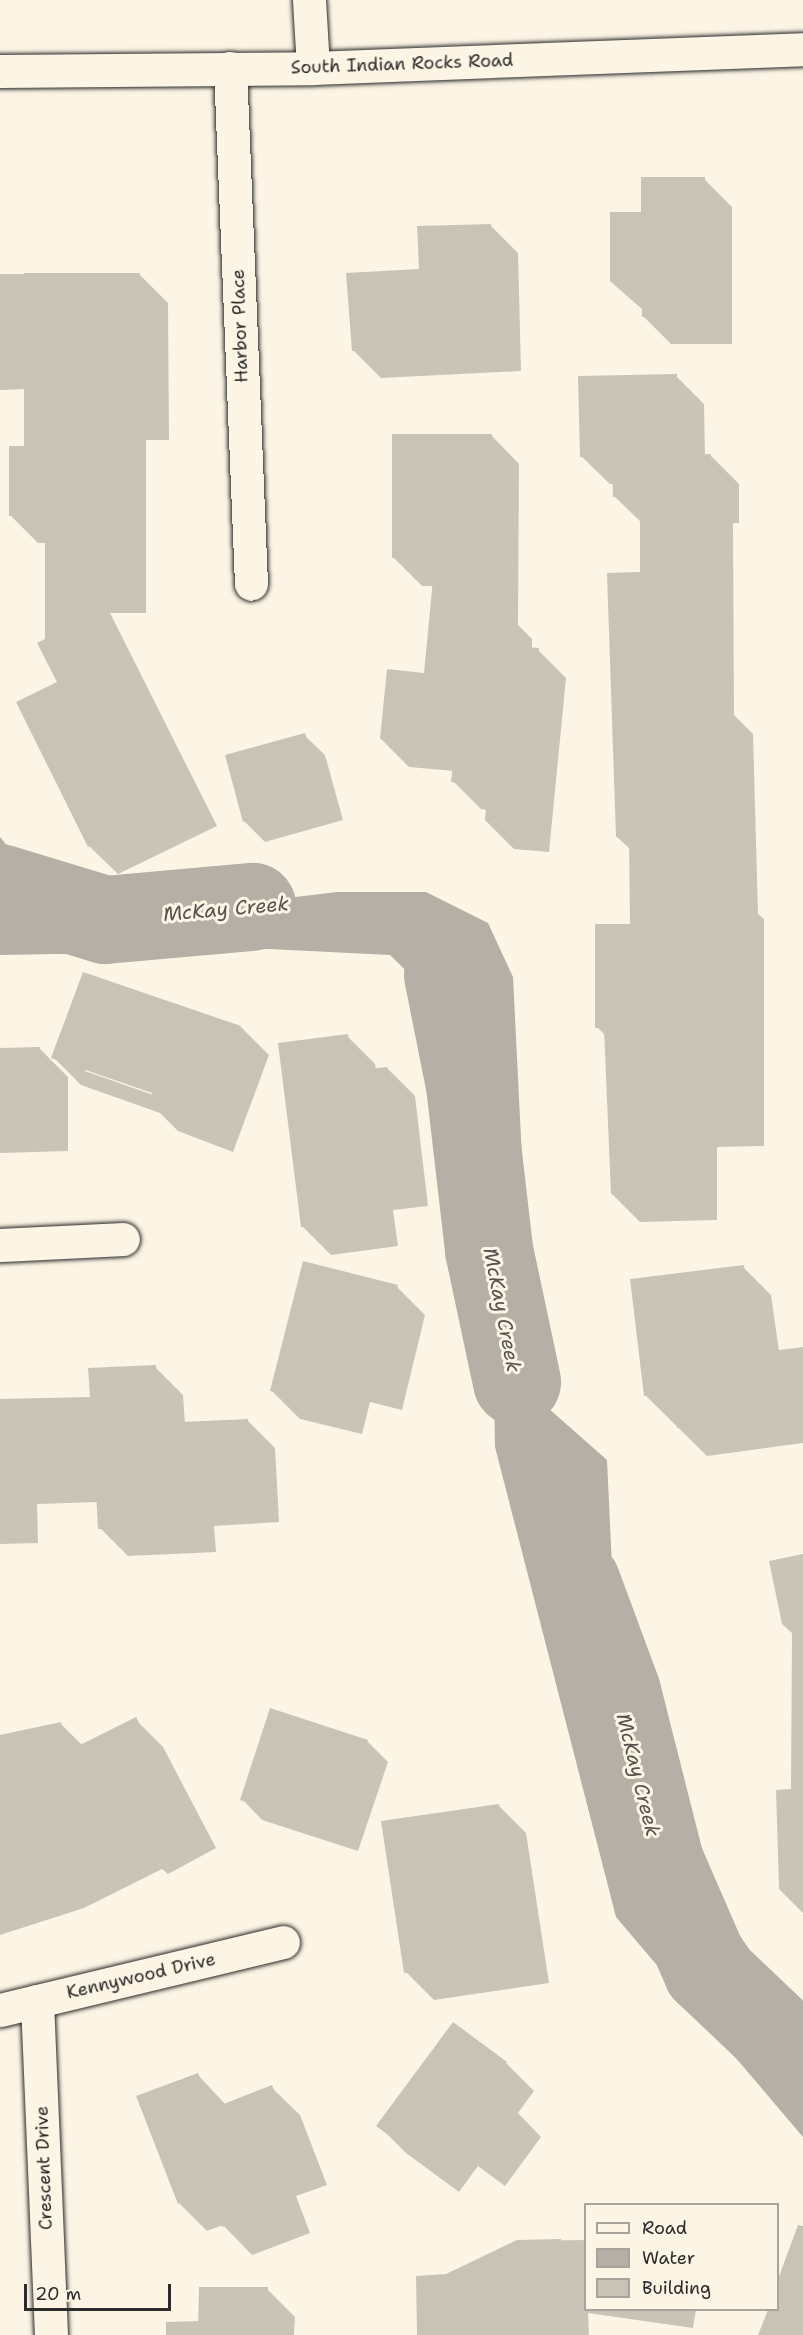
<!DOCTYPE html>
<style>
body{margin:0}
#map{position:relative;width:803px;height:2335px;overflow:hidden;background:#fcf5e5;font-family:"Shantell Sans",sans-serif}
div>[style]{position:absolute}
[style*='--x']{left:calc(var(--x)*1px);top:calc(var(--y)*1px);width:calc(var(--w)*1px);rotate:calc(var(--a)*1deg)}
.water>*{inset:0;background:#b4b0a5}
.shadow>*{inset:0;background:#0003}
.river>*{height:88px;margin:-44px;padding:0 44px;transform-origin:44px;border-radius:44px;background:#b4b0a5}
.building>*{inset:0;background:#c8c3b7}
.roads{filter:drop-shadow(0 0 2px #2b2b2b) drop-shadow(0 0 2px #2b2b2b)}
.minor>*{height:33px;margin:-16.5px;padding:0 16.5px;transform-origin:16.5px;border-radius:16.5px;background:#fcf5e5}
.tertiary>*{height:33px;margin:-16.5px;padding:0 16.5px;transform-origin:16.5px;border-radius:16.5px;background:#fcf5e5}
span{translate:-50% -50%;white-space:nowrap;text-align:center;line-height:1.15;-webkit-text-stroke:6px #fcf5e5;paint-order:stroke}
.street-label{font-size:18px;color:#2b2b2b}
.water-label{font-size:20px;color:#545350;font-style:italic}
.legend{position:absolute;left:584px;top:2203px;width:195px;height:108px;box-sizing:border-box;background:#fcf5e5;border:2px solid #a8a49b;margin:0;padding:8px 10px;list-style:none;font-size:18px;color:#2b2b2b}
.legend li{display:flex;align-items:center;gap:12px;height:30px}
.legend b{width:30px;border:2px solid #a8a49b}
.scale{position:absolute;left:24px;top:2284px;width:147px;height:27px;box-sizing:border-box;border:3px solid #2b2b2b;border-top:0;padding-left:8px;font-size:18px;line-height:21px;white-space:nowrap;color:#2b2b2b;-webkit-text-stroke:4px #fcf5e5;paint-order:stroke}
</style>
<div id="map">
<div class="water">
<i style="clip-path:polygon(0 837px,13px 853px,99px 884px,112px 953px,0 955px)"></i>
<i style="clip-path:polygon(337px 892px,426px 892px,488px 923px,513px 977px,528px 1279px,522px 1385px,607px 1460px,621px 1760px,803px 2029px,803px 2137px,616px 1917px,495px 1447px,490px 1176px,454px 1018px,390px 955px,230px 947px,137px 952px,130px 917px)"></i>
</div>
<div class="shadow">
<i style="clip-path:polygon(704px 179px,732px 207px,732px 344px,671px 344px,643px 316px,643px 310px,611px 282px,643px 213px)"></i>
<i style="clip-path:polygon(490px 225px,518px 253px,521px 371px,381px 378px,353px 350px,421px 271px)"></i>
<i style="clip-path:polygon(0 274px,140px 275px,168px 303px,169px 440px,146px 440px,146px 613px,110px 613px,217px 826px,118px 874px,89px 846px,59px 683px,47px 640px,47px 543px,38px 543px,10px 515px,26px 447px,26px 389px,0 390px)"></i>
<i style="clip-path:polygon(676px 376px,704px 404px,705px 456px,711px 456px,739px 484px,739px 523px,733px 523px,734px 715px,753px 734px,758px 914px,764px 919px,764px 1146px,717px 1147px,717px 1220px,640px 1222px,612px 1194px,606px 1036px,597px 1027px,632px 926px,631px 850px,617px 837px,641px 574px,642px 523px,614px 496px,614px 484px,610px 484px,581px 456px)"></i>
<i style="clip-path:polygon(491px 435px,519px 464px,518px 625px,532px 639px,532px 649px,538px 650px,566px 678px,549px 852px,514px 849px,486px 821px,487px 810px,481px 809px,453px 781px,454px 771px,409px 767px,381px 739px,425px 674px,434px 586px,422px 586px,394px 558px)"></i>
<i style="clip-path:polygon(304px 735px,325px 755px,343px 820px,265px 842px,244px 821px)"></i>
<i style="clip-path:polygon(evenodd,241px 1027px,269px 1055px,233px 1152px,178px 1131px,160px 1113px,81px 1085px,53px 1057px,241px 1027px,85px 1068px,160px 1094px,159px 1097px,85px 1071px,85px 1068px)"></i>
<i style="clip-path:polygon(347px 1036px,375px 1064px,376px 1070px,387px 1068px,415px 1096px,428px 1206px,393px 1210px,398px 1246px,331px 1255px,303px 1227px)"></i>
<i style="clip-path:polygon(40px 1049px,68px 1077px,68px 1151px,0 1153px,0 1050px)"></i>
<i style="clip-path:polygon(743px 1267px,771px 1295px,779px 1351px,803px 1348px,803px 1443px,707px 1456px,646px 1396px)"></i>
<i style="clip-path:polygon(397px 1287px,425px 1315px,402px 1410px,370px 1402px,362px 1434px,300px 1419px,272px 1391px)"></i>
<i style="clip-path:polygon(155px 1367px,183px 1395px,185px 1424px,247px 1420px,275px 1448px,279px 1522px,214px 1526px,216px 1552px,128px 1556px,100px 1528px,98px 1502px,37px 1504px,38px 1543px,0 1544px,0 1400px,91px 1398px)"></i>
<i style="clip-path:polygon(803px 1554px,803px 1913px,779px 1889px,776px 1790px,791px 1789px,792px 1633px,782px 1624px,769px 1561px)"></i>
<i style="clip-path:polygon(135px 1719px,163px 1747px,216px 1848px,168px 1874px,162px 1869px,84px 1908px,0 1935px,0 1737px,61px 1724px,82px 1745px)"></i>
<i style="clip-path:polygon(367px 1741px,388px 1762px,358px 1851px,262px 1820px,242px 1799px)"></i>
<i style="clip-path:polygon(498px 1805px,526px 1833px,549px 1983px,434px 2000px,406px 1972px)"></i>
<i style="clip-path:polygon(506px 2063px,534px 2091px,518px 2113px,541px 2137px,505px 2186px,478px 2166px,459px 2192px,406px 2153px,378px 2125px)"></i>
<i style="clip-path:polygon(197px 2074px,226px 2105px,271px 2087px,300px 2115px,327px 2185px,296px 2196px,310px 2233px,252px 2255px,223px 2225px,207px 2231px,179px 2203px)"></i>
<i style="clip-path:polygon(586px 2240px,586px 2310px,696px 2310px,693px 2328px,588px 2313px,589px 2335px,418px 2335px,446px 2276px,517px 2241px)"></i>
<i style="clip-path:polygon(267px 2289px,295px 2317px,294px 2335px,166px 2335px,166px 2322px,200px 2321px)"></i>
</div>
<div class="river">
<i style="--x:0;--y:888;--w:110;--a:16.9"></i>
<i style="--x:105;--y:920;--w:148;--a:-5.1"></i>
<i style="--x:448;--y:975;--w:112;--a:78.7"></i>
<i style="--x:470;--y:1085;--w:166;--a:83.4"></i>
<i style="--x:489;--y:1250;--w:135;--a:78"></i>
<i style="--x:577;--y:1584;--w:115;--a:69.7"></i>
<i style="--x:617;--y:1692;--w:175;--a:75.8"></i>
<i style="--x:660;--y:1862;--w:118;--a:66.5"></i>
<i style="--x:707;--y:1970;--w:132;--a:43.5"></i>
</div>
<div class="building">
<i style="clip-path:polygon(641px 177px,705px 177px,705px 317px,642px 317px,641px 282px,610px 282px,610px 212px,641px 212px)"></i>
<i style="clip-path:polygon(491px 224px,493px 344px,352px 351px,346px 273px,419px 269px,417px 226px)"></i>
<i style="clip-path:polygon(24px 273px,140px 273px,141px 412px,119px 412px,119px 585px,83px 586px,190px 797px,88px 847px,16px 702px,57px 682px,37px 643px,45px 639px,45px 516px,9px 516px,9px 446px,24px 446px)"></i>
<i style="clip-path:polygon(677px 374px,678px 456px,711px 454px,712px 495px,706px 496px,706px 705px,726px 705px,731px 889px,736px 889px,736px 1119px,690px 1119px,690px 1192px,611px 1194px,604px 1028px,595px 1028px,595px 924px,630px 924px,629px 837px,616px 837px,607px 573px,640px 572px,640px 496px,613px 497px,612px 456px,580px 457px,578px 376px)"></i>
<i style="clip-path:polygon(392px 434px,492px 434px,491px 608px,505px 609px,502px 645px,539px 648px,521px 824px,485px 821px,488px 786px,451px 782px,455px 747px,380px 739px,387px 669px,424px 673px,435px 558px,392px 558px)"></i>
<i style="clip-path:polygon(305px 733px,323px 799px,243px 822px,225px 755px)"></i>
<i style="clip-path:polygon(83px 972px,241px 1026px,205px 1125px,148px 1103px,152px 1093px,51px 1058px)"></i>
<i style="clip-path:polygon(348px 1034px,352px 1071px,387px 1067px,401px 1178px,366px 1182px,371px 1219px,301px 1227px,278px 1043px)"></i>
<i style="clip-path:polygon(40px 1047px,40px 1123px,0 1124px,0 1048px)"></i>
<i style="clip-path:polygon(303px 1261px,398px 1285px,374px 1383px,342px 1374px,334px 1407px,270px 1391px)"></i>
<i style="clip-path:polygon(744px 1265px,755px 1353px,803px 1347px,803px 1411px,677px 1428px,672px 1393px,644px 1396px,630px 1279px)"></i>
<i style="clip-path:polygon(156px 1365px,159px 1423px,248px 1419px,252px 1494px,186px 1498px,188px 1525px,98px 1529px,95px 1473px,0 1476px,0 1399px,90px 1397px,88px 1368px)"></i>
<i style="clip-path:polygon(270px 1708px,368px 1740px,338px 1831px,240px 1800px)"></i>
<i style="clip-path:polygon(136px 1717px,189px 1820px,139px 1847px,135px 1841px,56px 1881px,0 1898px,0 1735px,61px 1722px,68px 1751px)"></i>
<i style="clip-path:polygon(499px 1804px,522px 1955px,404px 1973px,381px 1821px)"></i>
<i style="clip-path:polygon(453px 2022px,507px 2062px,488px 2088px,514px 2108px,476px 2160px,450px 2140px,430px 2165px,376px 2126px)"></i>
<i style="clip-path:polygon(198px 2073px,211px 2109px,272px 2085px,299px 2157px,269px 2168px,283px 2204px,222px 2227px,208px 2192px,178px 2204px,136px 2096px)"></i>
<i style="clip-path:polygon(798px 2225px,803px 2226px,803px 2335px,758px 2335px,768px 2310px,777px 2310px,777px 2282px)"></i>
<i style="clip-path:polygon(561px 2239px,564px 2335px,417px 2335px,416px 2276px,446px 2274px,517px 2240px)"></i>
<i style="clip-path:polygon(199px 2287px,268px 2287px,266px 2335px,198px 2335px)"></i>
</div>
<div class="roads">
<div class="minor">
<i style="--x:309;--y:0;--w:68;--a:86.6"></i>
<i style="--x:230;--y:68;--w:516;--a:87.67"></i>
<i style="--x:0;--y:1245;--w:123;--a:-2.8"></i>
<i style="--x:37;--y:2001;--w:334;--a:87.6"></i>
<i style="--x:0;--y:2010;--w:291;--a:-13.5"></i>
</div>
<div class="tertiary">
<i style="--x:0;--y:71;--w:313;--a:-0.5"></i>
<i style="--x:313;--y:68;--w:490;--a:-2.2"></i>
</div>
</div>
<div class="street-label">
<span style="left:402px;top:64px;rotate:-2deg">South Indian Rocks Road</span>
<span style="left:240px;top:326px;rotate:-92deg">Harbor Place</span>
<span style="left:141px;top:1976px;rotate:-13deg">Kennywood Drive</span>
<span style="left:44px;top:2168px;rotate:-92deg">Crescent Drive</span>
</div>
<div class="water-label">
<span style="left:226px;top:909px;rotate:-5deg">McKay Creek</span>
<span style="left:502px;top:1310px;rotate:79deg">McKay Creek</span>
<span style="left:638px;top:1775px;rotate:76deg">McKay Creek</span>
</div>
<ul class="legend">
<li><b style="height:8px;background:#fcf5e5"></b>Road</li>
<li><b style="height:16px;background:#b4b0a5"></b>Water</li>
<li><b style="height:16px;background:#c8c3b7"></b>Building</li>
</ul>
<div class="scale">20 m</div>
</div>
